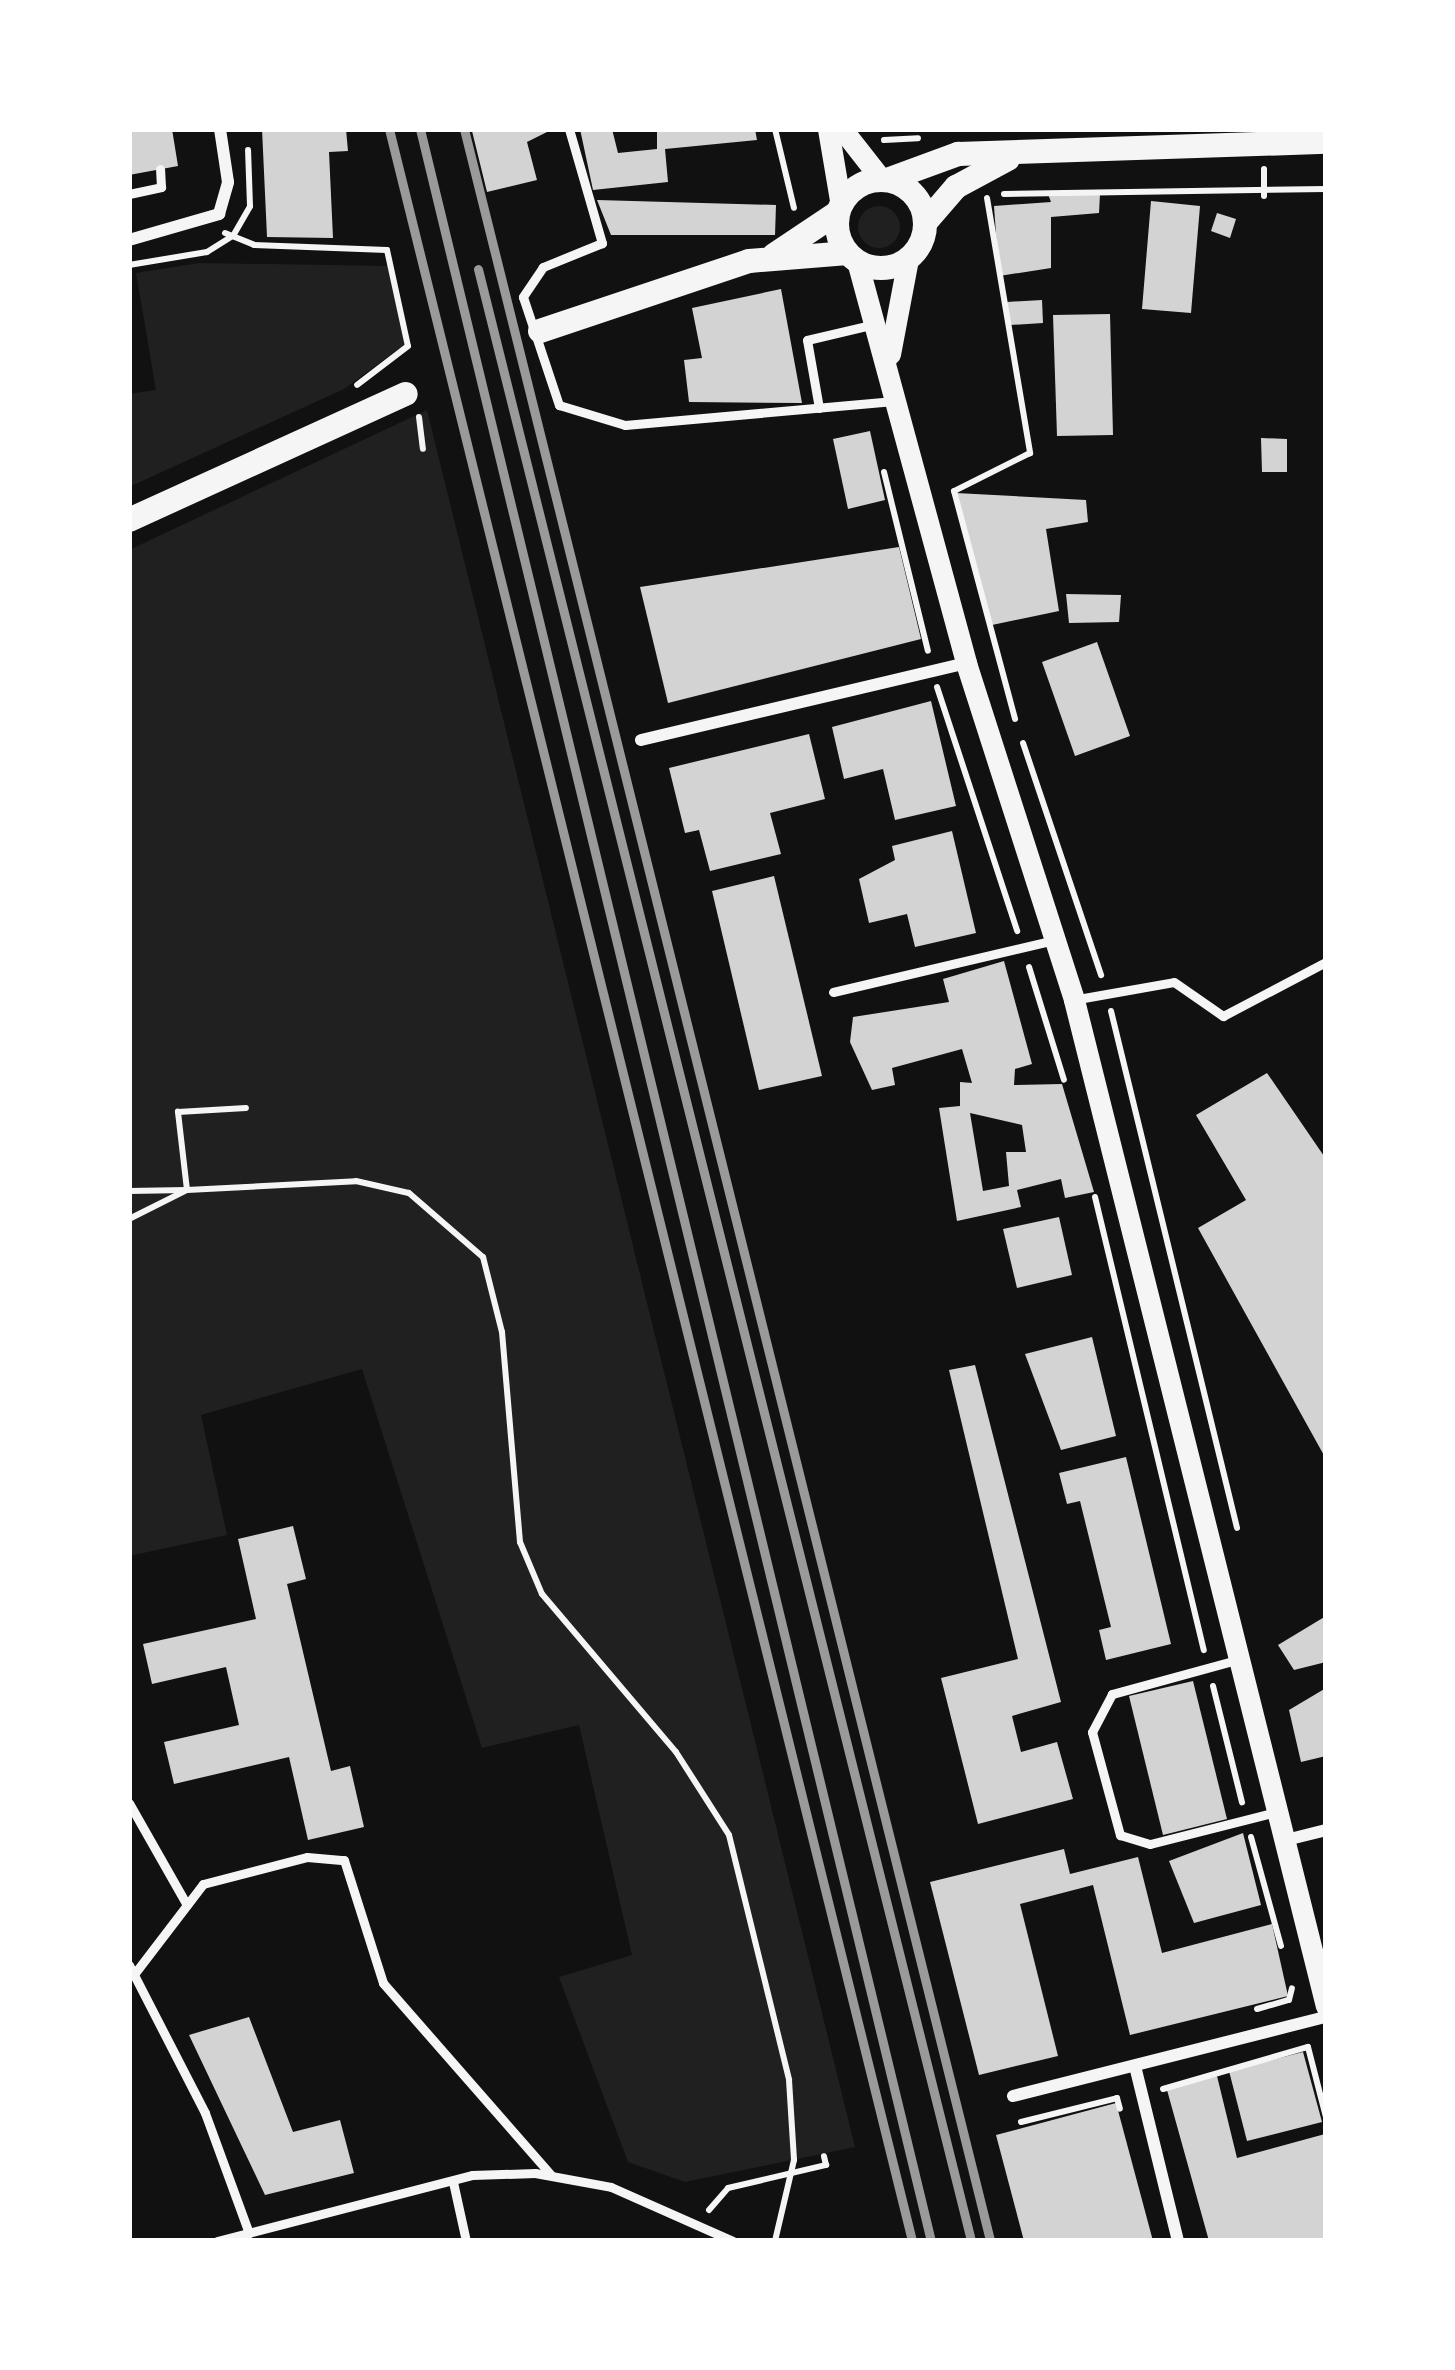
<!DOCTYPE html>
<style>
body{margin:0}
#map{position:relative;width:1455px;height:2370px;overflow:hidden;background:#111;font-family:Rubik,sans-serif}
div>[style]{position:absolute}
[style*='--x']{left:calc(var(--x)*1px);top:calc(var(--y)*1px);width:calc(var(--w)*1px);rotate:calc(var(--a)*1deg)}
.green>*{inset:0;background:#202020}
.round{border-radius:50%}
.building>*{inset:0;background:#d3d3d3}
.path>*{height:6px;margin:-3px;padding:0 3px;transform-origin:3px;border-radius:3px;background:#f5f5f5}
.service>*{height:9px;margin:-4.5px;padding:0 4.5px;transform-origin:4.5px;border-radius:4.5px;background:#f5f5f5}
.minor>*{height:12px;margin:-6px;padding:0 6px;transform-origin:6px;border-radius:6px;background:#f5f5f5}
.tertiary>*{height:21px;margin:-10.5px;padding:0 10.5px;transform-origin:10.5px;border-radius:10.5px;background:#f5f5f5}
.secondary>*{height:24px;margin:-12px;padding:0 12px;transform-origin:12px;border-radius:12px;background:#f5f5f5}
.secondary>.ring{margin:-12px;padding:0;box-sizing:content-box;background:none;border:24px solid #f5f5f5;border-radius:50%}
.rail>*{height:9px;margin:-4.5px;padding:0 4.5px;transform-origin:4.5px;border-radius:4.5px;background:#9a9a9a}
span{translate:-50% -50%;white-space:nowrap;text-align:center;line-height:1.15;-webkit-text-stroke:9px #fff;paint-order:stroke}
.frame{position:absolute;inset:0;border:132px solid #fff;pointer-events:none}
</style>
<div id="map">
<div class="green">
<i class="round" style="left:858px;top:206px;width:42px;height:42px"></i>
<i style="clip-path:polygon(199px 263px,388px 266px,405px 344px,344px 389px,129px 487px,129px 394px,156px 390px,136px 273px)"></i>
<i style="clip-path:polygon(427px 410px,855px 2147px,685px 2182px,628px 2162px,559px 1977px,632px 1955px,579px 1725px,482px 1748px,362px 1369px,201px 1415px,227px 1535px,129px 1556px,129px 550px)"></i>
</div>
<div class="building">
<i style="clip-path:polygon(129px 129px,172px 129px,178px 166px,129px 175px)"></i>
<i style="clip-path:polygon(262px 129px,346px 129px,348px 151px,329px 152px,333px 238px,267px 237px)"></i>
<i style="clip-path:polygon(553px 129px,527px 142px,537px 180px,487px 192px,472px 131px)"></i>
<i style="clip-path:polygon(580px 129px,612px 129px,618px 153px,657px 149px,657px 129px,755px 129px,757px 140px,665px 149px,668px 182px,593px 190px)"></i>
<i style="clip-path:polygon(1048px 194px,1100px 194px,1099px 213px,1051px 217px,1051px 268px,999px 276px,994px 206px,1051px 202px)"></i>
<i style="clip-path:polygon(597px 200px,776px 205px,775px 235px,611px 235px)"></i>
<i style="clip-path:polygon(1151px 201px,1200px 206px,1191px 313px,1142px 309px)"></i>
<i style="clip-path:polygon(1217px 213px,1236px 219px,1230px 238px,1211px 231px)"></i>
<i style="clip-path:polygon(781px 289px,802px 403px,689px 402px,684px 360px,702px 358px,692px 308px)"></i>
<i style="clip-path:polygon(1042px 300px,1043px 323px,1010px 325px,1007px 302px)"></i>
<i style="clip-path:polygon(1110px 314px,1113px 435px,1057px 436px,1053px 315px)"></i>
<i style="clip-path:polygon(870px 431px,885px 500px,848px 509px,833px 439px)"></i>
<i style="clip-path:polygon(1261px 438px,1287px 439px,1287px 472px,1262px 472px)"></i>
<i style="clip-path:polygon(956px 493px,1086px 500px,1088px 522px,1046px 529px,1059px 611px,992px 625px)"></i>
<i style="clip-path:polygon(899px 547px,921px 639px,668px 703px,640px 587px)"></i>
<i style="clip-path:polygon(1066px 594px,1121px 595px,1119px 622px,1069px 623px)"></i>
<i style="clip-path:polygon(1097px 642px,1130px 736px,1075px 756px,1042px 662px)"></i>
<i style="clip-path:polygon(931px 701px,956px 806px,895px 820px,883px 769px,844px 779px,832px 727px)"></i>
<i style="clip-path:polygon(809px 734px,825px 799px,770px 813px,781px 854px,710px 871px,699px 830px,685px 833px,669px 768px)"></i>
<i style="clip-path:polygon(952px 831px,976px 933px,915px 947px,907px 914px,869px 923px,859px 879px,895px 860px,892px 846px)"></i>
<i style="clip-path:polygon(774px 876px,822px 1076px,759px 1090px,712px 891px)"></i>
<i style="clip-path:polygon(evenodd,1004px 961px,1032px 1064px,1015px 1069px,1014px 1085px,1062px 1084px,1094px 1192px,1065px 1198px,1061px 1179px,1017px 1190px,1021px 1207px,957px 1221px,939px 1108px,960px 1106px,960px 1082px,972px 1083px,962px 1049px,892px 1068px,895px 1085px,872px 1090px,850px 1042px,853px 1017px,949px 1002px,943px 979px,1004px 961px,970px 1113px,1022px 1125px,1026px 1152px,1006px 1152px,1009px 1186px,983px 1191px,970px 1113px)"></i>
<i style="clip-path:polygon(1267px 1073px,1326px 1159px,1326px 1459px,1198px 1228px,1246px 1200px,1196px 1115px)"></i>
<i style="clip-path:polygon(1059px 1217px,1072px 1275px,1017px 1288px,1003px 1229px)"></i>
<i style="clip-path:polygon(1092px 1337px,1116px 1436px,1061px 1450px,1025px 1354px)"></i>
<i style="clip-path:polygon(975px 1365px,1061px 1702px,1012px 1716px,1021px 1752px,1057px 1742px,1073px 1799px,978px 1824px,941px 1678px,1018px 1659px,949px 1370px)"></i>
<i style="clip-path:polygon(1126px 1457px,1171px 1644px,1106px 1660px,1099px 1630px,1111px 1627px,1080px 1501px,1067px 1504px,1059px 1473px)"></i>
<i style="clip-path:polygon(293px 1526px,306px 1579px,287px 1584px,331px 1771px,350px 1766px,364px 1827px,308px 1840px,289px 1757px,174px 1784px,164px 1742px,239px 1725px,226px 1667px,152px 1684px,143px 1644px,256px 1619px,238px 1539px)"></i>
<i style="clip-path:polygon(1326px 1616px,1326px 1662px,1294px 1670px,1278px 1645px)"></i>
<i style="clip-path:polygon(1193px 1681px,1227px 1819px,1163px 1835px,1129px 1696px)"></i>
<i style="clip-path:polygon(1326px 1688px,1326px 1756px,1301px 1762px,1289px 1710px)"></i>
<i style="clip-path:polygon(1243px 1833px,1261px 1905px,1194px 1923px,1169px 1861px)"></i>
<i style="clip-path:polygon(1064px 1849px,1070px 1874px,1138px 1857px,1162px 1953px,1272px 1924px,1288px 1996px,1130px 2035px,1093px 1885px,1020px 1904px,1058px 2056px,979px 2075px,930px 1882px)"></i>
<i style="clip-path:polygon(249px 2017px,293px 2132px,340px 2120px,354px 2173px,265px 2195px,189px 2035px)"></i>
<i style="clip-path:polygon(1303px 2052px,1322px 2122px,1247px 2141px,1229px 2071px)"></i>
<i style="clip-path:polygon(1217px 2076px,1237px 2158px,1325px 2134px,1326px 2241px,1209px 2241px,1167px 2090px)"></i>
<i style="clip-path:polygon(1116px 2103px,1153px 2241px,1024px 2241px,996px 2135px)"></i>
</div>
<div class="path">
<i style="--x:775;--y:129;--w:81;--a:76.5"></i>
<i style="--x:884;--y:140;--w:34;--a:-3"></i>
<i style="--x:1264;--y:169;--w:27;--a:90"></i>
<i style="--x:1004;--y:194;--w:322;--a:-0.9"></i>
<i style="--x:987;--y:198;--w:259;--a:80.4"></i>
<i style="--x:1030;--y:453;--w:85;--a:153.4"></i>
<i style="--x:954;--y:491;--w:236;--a:75"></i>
<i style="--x:225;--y:233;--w:31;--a:22"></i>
<i style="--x:254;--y:245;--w:133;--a:2.2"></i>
<i style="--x:387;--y:250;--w:98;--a:77.7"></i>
<i style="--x:408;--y:346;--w:64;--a:142.6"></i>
<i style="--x:129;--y:265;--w:79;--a:-9.5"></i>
<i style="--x:207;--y:252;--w:31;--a:-32"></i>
<i style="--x:233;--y:236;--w:34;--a:-60"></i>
<i style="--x:250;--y:206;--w:56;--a:-92"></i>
<i style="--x:419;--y:417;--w:32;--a:83"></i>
<i style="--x:884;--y:472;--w:184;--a:76.2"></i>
<i style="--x:937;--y:687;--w:257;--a:71.8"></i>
<i style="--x:1023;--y:743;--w:245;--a:71.4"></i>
<i style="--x:1029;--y:967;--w:118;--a:72.8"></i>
<i style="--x:1111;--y:1011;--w:532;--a:76.3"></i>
<i style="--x:129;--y:1191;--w:58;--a:-1"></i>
<i style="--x:187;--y:1190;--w:79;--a:-96.6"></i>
<i style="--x:178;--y:1112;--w:68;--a:-3.4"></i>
<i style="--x:1095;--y:1197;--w:466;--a:76.5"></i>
<i style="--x:129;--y:1219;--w:65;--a:-26.6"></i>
<i style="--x:187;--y:1190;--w:169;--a:-3"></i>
<i style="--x:356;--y:1181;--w:54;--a:12.8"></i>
<i style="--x:409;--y:1193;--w:98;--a:40.9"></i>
<i style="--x:483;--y:1257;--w:77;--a:75.8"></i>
<i style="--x:502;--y:1332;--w:211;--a:85.1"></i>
<i style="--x:520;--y:1542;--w:56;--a:67.1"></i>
<i style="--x:542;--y:1594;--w:207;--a:49.7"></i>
<i style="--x:676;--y:1752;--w:98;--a:57.4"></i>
<i style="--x:729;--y:1835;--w:252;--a:76.2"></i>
<i style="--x:789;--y:2080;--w:80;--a:86.4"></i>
<i style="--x:794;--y:2160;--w:83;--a:103.2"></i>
<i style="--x:1213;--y:1686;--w:120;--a:76"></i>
<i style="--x:1251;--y:1837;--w:113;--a:74.6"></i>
<i style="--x:1257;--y:2009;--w:33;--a:-16"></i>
<i style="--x:1289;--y:2000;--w:12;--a:-76"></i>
<i style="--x:1163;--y:2089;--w:151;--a:-16.2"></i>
<i style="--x:1308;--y:2047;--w:72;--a:75.6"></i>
<i style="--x:1021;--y:2122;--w:99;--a:-14"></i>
<i style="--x:1117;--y:2098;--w:11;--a:75"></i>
<i style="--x:709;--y:2210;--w:29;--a:-49"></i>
<i style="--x:728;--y:2188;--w:101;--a:-13.2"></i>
<i style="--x:826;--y:2165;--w:9;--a:-103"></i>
</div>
<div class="service">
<i style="--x:569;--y:129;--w:119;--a:73.9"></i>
<i style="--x:602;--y:243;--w:64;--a:157.9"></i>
<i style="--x:543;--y:267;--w:36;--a:124"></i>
<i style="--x:523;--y:297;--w:114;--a:71.6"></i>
<i style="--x:559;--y:405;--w:69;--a:16.9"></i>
<i style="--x:625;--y:425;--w:270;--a:-5.1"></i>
<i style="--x:129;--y:194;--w:33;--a:-12"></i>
<i style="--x:161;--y:187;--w:18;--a:-93"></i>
<i style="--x:819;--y:408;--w:69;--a:-100"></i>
<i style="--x:807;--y:340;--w:66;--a:-13.2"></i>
<i style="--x:833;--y:992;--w:228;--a:-13.2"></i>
<i style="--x:1078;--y:999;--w:97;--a:-10"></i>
<i style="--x:1174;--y:982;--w:60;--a:34.8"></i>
<i style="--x:1223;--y:1016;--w:116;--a:-27.7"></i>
<i style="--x:1240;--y:1659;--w:133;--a:164.7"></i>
<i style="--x:1112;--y:1694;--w:43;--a:117.8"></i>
<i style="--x:1092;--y:1732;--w:107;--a:74.8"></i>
<i style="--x:1120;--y:1835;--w:31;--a:17"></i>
<i style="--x:1150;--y:1844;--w:133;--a:-14.3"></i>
<i style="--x:129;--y:1803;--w:117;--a:60.4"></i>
<i style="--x:129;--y:1965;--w:166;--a:62.8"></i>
<i style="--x:205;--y:2113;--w:128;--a:69.9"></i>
<i style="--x:135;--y:1973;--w:112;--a:-52.6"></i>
<i style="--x:203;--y:1884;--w:107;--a:-14.6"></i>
<i style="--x:307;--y:1857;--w:37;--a:5"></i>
<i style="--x:344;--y:1860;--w:129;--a:72.4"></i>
<i style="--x:383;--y:1983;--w:254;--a:48.8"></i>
<i style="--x:453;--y:2182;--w:60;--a:77.6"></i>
<i style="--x:217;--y:2241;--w:263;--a:-14.5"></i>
<i style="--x:472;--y:2175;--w:63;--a:-1.8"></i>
<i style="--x:535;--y:2173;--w:77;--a:10.4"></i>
<i style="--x:611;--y:2187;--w:133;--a:23.9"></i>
</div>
<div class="minor">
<i style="--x:129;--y:240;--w:94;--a:-16.1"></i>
<i style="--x:219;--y:214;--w:33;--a:-74"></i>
<i style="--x:228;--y:182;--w:54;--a:-98.6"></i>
<i style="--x:641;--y:740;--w:334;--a:-13.3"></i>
<i style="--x:1286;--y:1840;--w:41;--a:-14"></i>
<i style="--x:1135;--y:2066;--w:180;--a:76.2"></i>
<i style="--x:1013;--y:2096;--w:323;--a:-14.2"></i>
</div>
<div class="tertiary">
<i style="--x:828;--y:129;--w:78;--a:80.4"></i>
<i style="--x:842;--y:129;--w:65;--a:51.9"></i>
<i style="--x:857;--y:261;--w:417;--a:74.8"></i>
<i style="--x:966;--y:663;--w:354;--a:72.2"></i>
<i style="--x:1074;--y:1000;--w:1037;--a:75.94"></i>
<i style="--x:890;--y:354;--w:97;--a:-79.3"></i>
</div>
<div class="secondary">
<i style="--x:887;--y:180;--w:76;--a:-20.1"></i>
<i style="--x:958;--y:154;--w:368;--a:-1.9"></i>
<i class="ring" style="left:837px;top:180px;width:64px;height:64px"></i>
<i style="--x:925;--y:223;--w:48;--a:-49.3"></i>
<i style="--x:956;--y:187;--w:59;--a:-28.3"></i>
<i style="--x:774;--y:255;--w:76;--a:-33.7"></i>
<i style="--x:540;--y:331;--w:220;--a:-18.5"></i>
<i style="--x:749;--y:261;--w:99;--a:-4.6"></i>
<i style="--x:129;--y:520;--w:304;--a:-24.5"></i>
</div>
<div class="rail">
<i style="--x:389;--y:129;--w:2176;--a:76.09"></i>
<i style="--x:420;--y:129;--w:2173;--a:76.4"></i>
<i style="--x:464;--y:129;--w:2177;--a:76.01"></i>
<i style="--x:478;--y:269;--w:2033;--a:75.96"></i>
</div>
<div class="frame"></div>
</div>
